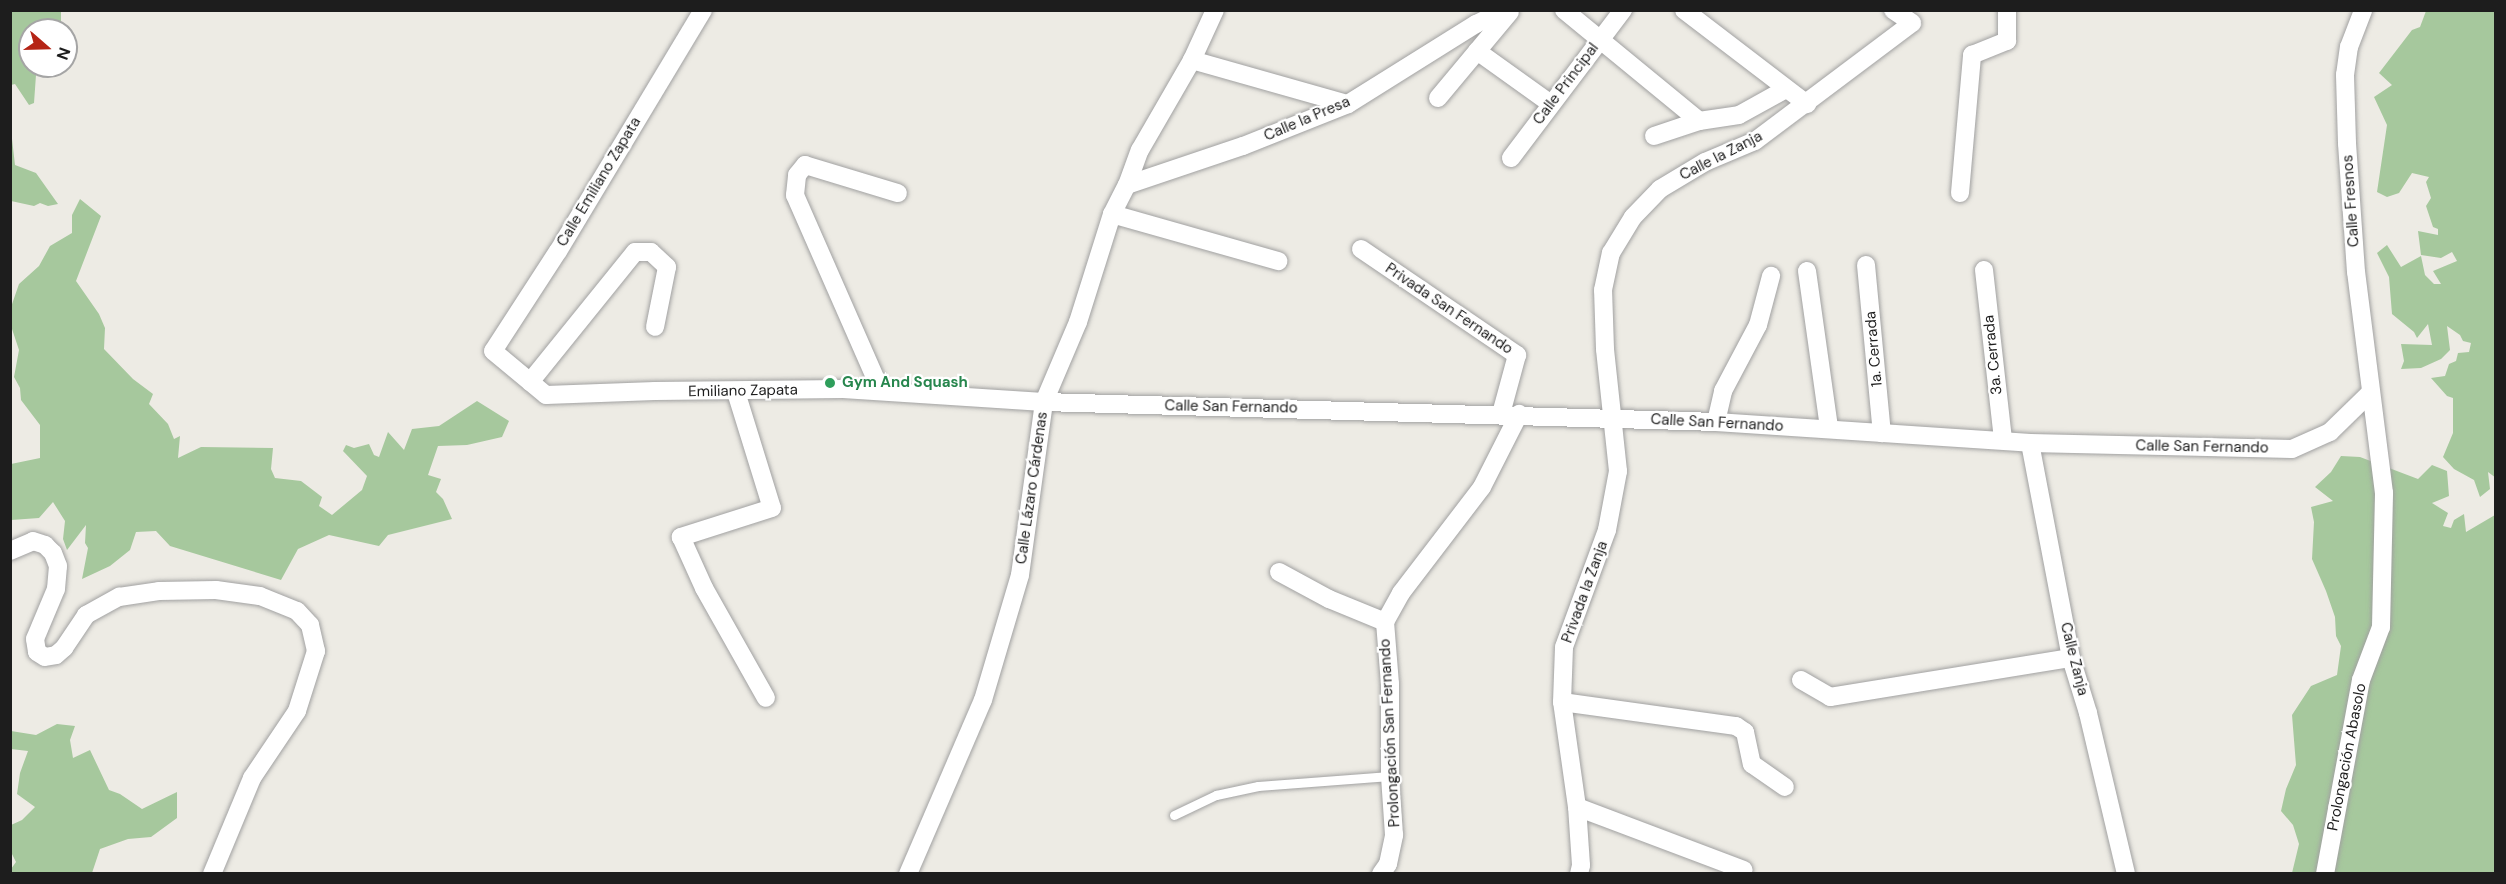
<!DOCTYPE html>
<meta charset="utf-8">
<style>
body{margin:0}
#map{position:relative;width:2506px;height:884px;overflow:hidden;background:#edebe4;font-family:"DM Sans",sans-serif}
div>[style]{position:absolute}
[style*='--x']{left:calc(var(--x)*1px);top:calc(var(--y)*1px);width:calc(var(--w)*1px);rotate:calc(var(--a)*1deg)}
.forest>*{inset:0;background:#a6c89d}
.roads{filter:drop-shadow(0 0 2px #a1a1a1) drop-shadow(0 0 2px #a1a1a1)}
.lane>*{height:9px;margin:-4.5px;padding:0 4.5px;transform-origin:4.5px;border-radius:4.5px;background:#fff}
.street>*{height:18px;margin:-9px;padding:0 9px;transform-origin:9px;border-radius:9px;background:#fff}
.dots>*{width:16px;height:16px;translate:-50% -50%;box-sizing:border-box;border:3px solid #fff;border-radius:50%}
span{translate:-50% -50%;white-space:nowrap;text-align:center;line-height:1.15;-webkit-text-stroke:4.5px #fff;paint-order:stroke}
.street-label{font-size:15px;color:#1d1d1d}
.leisure-label{font-size:15px;color:#27864d;font-weight:700}
.left{translate:0 -50%;text-align:left}
.frame{position:absolute;inset:0;border:12px solid #1d1d1d;pointer-events:none}
.north{position:absolute;left:18px;top:18px;width:60px;height:60px;box-sizing:border-box;background:#fff;border:2px solid #a5a5a5;border-radius:50%;rotate:110deg;font-size:16px;font-weight:700;line-height:24px;text-align:center;color:#1d1d1d}
.north::after{content:'';display:block;margin:auto;width:21px;height:27px;background:#b52416;clip-path:polygon(50% 0,100% 100%,50% 72%,0 100%)}
</style>
<div id="map">
<div class="forest">
<i style="clip-path:polygon(11px 10px,61px 11px,61px 30px,30px 30px,30px 66px,53px 66px,36px 75px,34px 103px,29px 105px,15px 84px,11px 85px)"></i>
<i style="clip-path:polygon(2426px 11px,2495px 11px,2496px 478px,2488px 472px,2490px 489px,2480px 497px,2474px 480px,2454px 469px,2443px 457px,2453px 433px,2453px 398px,2447px 396px,2431px 378px,2445px 376px,2449px 364px,2456px 361px,2458px 353px,2469px 352px,2471px 343px,2463px 341px,2460px 335px,2447px 326px,2450px 350px,2441px 359px,2421px 368px,2401px 369px,2404px 361px,2401px 344px,2432px 345px,2428px 324px,2417px 338px,2414px 332px,2392px 314px,2389px 277px,2377px 253px,2387px 245px,2401px 267px,2421px 256px,2425px 275px,2434px 284px,2441px 284px,2433px 271px,2457px 261px,2452px 252px,2441px 258px,2421px 255px,2418px 231px,2438px 235px,2438px 229px,2433px 227px,2426px 206px,2431px 198px,2426px 182px,2429px 177px,2412px 173px,2399px 193px,2387px 197px,2377px 192px,2387px 125px,2374px 97px,2392px 85px,2379px 73px,2412px 30px,2420px 27px)"></i>
<i style="clip-path:polygon(11px 130px,15px 165px,36px 173px,58px 204px,48px 206px,40px 203px,34px 206px,11px 201px)"></i>
<i style="clip-path:polygon(80px 199px,101px 216px,76px 281px,99px 314px,105px 328px,104px 349px,133px 379px,153px 394px,149px 404px,168px 424px,174px 439px,180px 436px,178px 458px,201px 447px,273px 448px,271px 469px,275px 478px,301px 481px,322px 497px,319px 506px,332px 515px,362px 490px,367px 476px,343px 451px,346px 445px,354px 448px,369px 444px,374px 455px,379px 457px,388px 432px,404px 450px,412px 429px,439px 426px,477px 401px,509px 421px,502px 437px,467px 445px,438px 446px,428px 475px,441px 479px,436px 492px,443px 499px,452px 519px,388px 535px,379px 546px,329px 535px,298px 549px,281px 580px,170px 546px,156px 531px,136px 532px,130px 550px,110px 566px,82px 579px,88px 548px,85px 543px,86px 525px,67px 550px,63px 539px,65px 521px,53px 502px,39px 518px,11px 520px,11px 464px,40px 458px,40px 425px,21px 400px,20px 388px,14px 377px,19px 350px,12px 329px,11px 307px,19px 284px,39px 266px,50px 246px,72px 233px,72px 215px)"></i>
<i style="clip-path:polygon(2341px 456px,2360px 457px,2418px 479px,2432px 465px,2447px 471px,2449px 496px,2432px 503px,2448px 513px,2443px 526px,2451px 528px,2454px 520px,2464px 514px,2466px 532px,2495px 515px,2495px 873px,2292px 873px,2299px 844px,2293px 825px,2281px 811px,2286px 789px,2296px 765px,2292px 715px,2311px 686px,2337px 675px,2341px 646px,2336px 636px,2335px 617px,2326px 591px,2312px 559px,2314px 522px,2311px 507px,2333px 501px,2315px 487px,2331px 472px)"></i>
<i style="clip-path:polygon(57px 724px,75px 726px,70px 740px,73px 758px,90px 750px,109px 790px,120px 794px,142px 809px,177px 792px,177px 818px,151px 837px,128px 839px,100px 849px,92px 873px,11px 873px,11px 869px,16px 862px,11px 852px,11px 825px,22px 820px,35px 807px,17px 794px,20px 773px,28px 751px,11px 749px,11px 731px,36px 735px)"></i>
</div>
<div class="roads">
<div class="lane">
<i style="--x:1174;--y:815;--w:47;--a:-25.5"></i>
<i style="--x:1216;--y:795;--w:43;--a:-12.1"></i>
<i style="--x:1258;--y:786;--w:132;--a:-4.3"></i>
</div>
<div class="street">
<i style="--x:703;--y:10;--w:281;--a:121"></i>
<i style="--x:558;--y:251;--w:119;--a:123"></i>
<i style="--x:493;--y:351;--w:69;--a:39.7"></i>
<i style="--x:546;--y:395;--w:109;--a:-2.1"></i>
<i style="--x:655;--y:391;--w:188;--a:-0.6"></i>
<i style="--x:843;--y:389;--w:201;--a:3.7"></i>
<i style="--x:1044;--y:402;--w:672;--a:1.7"></i>
<i style="--x:1716;--y:422;--w:315;--a:3.8"></i>
<i style="--x:2030;--y:443;--w:262;--a:1.3"></i>
<i style="--x:2292;--y:449;--w:42;--a:-24.1"></i>
<i style="--x:2330;--y:432;--w:56;--a:-44.3"></i>
<i style="--x:1564;--y:10;--w:175;--a:39.4"></i>
<i style="--x:1684;--y:10;--w:155;--a:37.4"></i>
<i style="--x:1893;--y:10;--w:23;--a:34"></i>
<i style="--x:1477;--y:51;--w:91;--a:35.6"></i>
<i style="--x:1192;--y:60;--w:162;--a:15.8"></i>
<i style="--x:1438;--y:98;--w:112;--a:-50.1"></i>
<i style="--x:1654;--y:136;--w:47;--a:-18.4"></i>
<i style="--x:1699;--y:121;--w:40;--a:-8.5"></i>
<i style="--x:1739;--y:115;--w:54;--a:-29"></i>
<i style="--x:1511;--y:158;--w:186;--a:-52.9"></i>
<i style="--x:1127;--y:185;--w:122;--a:-18.6"></i>
<i style="--x:1243;--y:146;--w:113;--a:-21.8"></i>
<i style="--x:1348;--y:104;--w:151;--a:-32"></i>
<i style="--x:1476;--y:24;--w:32;--a:-26"></i>
<i style="--x:1960;--y:193;--w:139;--a:-85"></i>
<i style="--x:1972;--y:55;--w:38;--a:-22"></i>
<i style="--x:2007;--y:41;--w:31;--a:-90"></i>
<i style="--x:1112;--y:214;--w:173;--a:15.8"></i>
<i style="--x:1361;--y:249;--w:189;--a:34.2"></i>
<i style="--x:1517;--y:355;--w:61;--a:105.2"></i>
<i style="--x:1866;--y:265;--w:169;--a:84.6"></i>
<i style="--x:1984;--y:270;--w:170;--a:83.6"></i>
<i style="--x:1807;--y:271;--w:159;--a:82"></i>
<i style="--x:530;--y:382;--w:167;--a:-51.1"></i>
<i style="--x:635;--y:252;--w:16;--a:0"></i>
<i style="--x:651;--y:252;--w:22;--a:43"></i>
<i style="--x:667;--y:267;--w:61;--a:101.3"></i>
<i style="--x:881;--y:391;--w:214;--a:-113.7"></i>
<i style="--x:795;--y:195;--w:20;--a:-84"></i>
<i style="--x:797;--y:175;--w:13;--a:-51"></i>
<i style="--x:805;--y:165;--w:97;--a:16.8"></i>
<i style="--x:736;--y:392;--w:121;--a:72.8"></i>
<i style="--x:772;--y:508;--w:96;--a:162.3"></i>
<i style="--x:681;--y:537;--w:56;--a:65.7"></i>
<i style="--x:704;--y:588;--w:126;--a:60.6"></i>
<i style="--x:1716;--y:422;--w:32;--a:-77"></i>
<i style="--x:1723;--y:391;--w:75;--a:-62.1"></i>
<i style="--x:1758;--y:325;--w:51;--a:-75.1"></i>
<i style="--x:2030;--y:443;--w:219;--a:79.2"></i>
<i style="--x:2071;--y:658;--w:58;--a:72.8"></i>
<i style="--x:2088;--y:713;--w:165;--a:76.7"></i>
<i style="--x:10;--y:551;--w:25;--a:-23"></i>
<i style="--x:33;--y:541;--w:13;--a:18"></i>
<i style="--x:45;--y:545;--w:11;--a:45"></i>
<i style="--x:53;--y:553;--w:14;--a:69"></i>
<i style="--x:58;--y:566;--w:23;--a:95"></i>
<i style="--x:56;--y:589;--w:54;--a:112.8"></i>
<i style="--x:35;--y:639;--w:13;--a:81"></i>
<i style="--x:37;--y:652;--w:9;--a:32"></i>
<i style="--x:45;--y:657;--w:11;--a:-10"></i>
<i style="--x:56;--y:655;--w:11;--a:-41"></i>
<i style="--x:64;--y:648;--w:40;--a:-56"></i>
<i style="--x:86;--y:615;--w:38;--a:-29"></i>
<i style="--x:119;--y:597;--w:40;--a:-8.5"></i>
<i style="--x:159;--y:591;--w:57;--a:-1"></i>
<i style="--x:216;--y:590;--w:44;--a:7.8"></i>
<i style="--x:260;--y:596;--w:40;--a:22"></i>
<i style="--x:297;--y:611;--w:19;--a:47"></i>
<i style="--x:310;--y:625;--w:27;--a:77"></i>
<i style="--x:316;--y:651;--w:63;--a:107.6"></i>
<i style="--x:297;--y:711;--w:81;--a:123.9"></i>
<i style="--x:252;--y:778;--w:104;--a:112.6"></i>
<i style="--x:1279;--y:572;--w:57;--a:28.4"></i>
<i style="--x:1329;--y:599;--w:61;--a:22.3"></i>
<i style="--x:1801;--y:680;--w:34;--a:30"></i>
<i style="--x:1830;--y:697;--w:244;--a:-9.2"></i>
<i style="--x:1562;--y:702;--w:176;--a:7.9"></i>
<i style="--x:1736;--y:726;--w:11;--a:34"></i>
<i style="--x:1745;--y:732;--w:33;--a:78"></i>
<i style="--x:1752;--y:764;--w:40;--a:34.9"></i>
<i style="--x:1577;--y:807;--w:178;--a:20.7"></i>
<i style="--x:908;--y:874;--w:189;--a:-66.7"></i>
<i style="--x:983;--y:700;--w:130;--a:-73.5"></i>
<i style="--x:1020;--y:575;--w:175;--a:-82.1"></i>
<i style="--x:1044;--y:402;--w:87;--a:-67"></i>
<i style="--x:1078;--y:322;--w:113;--a:-72.5"></i>
<i style="--x:1112;--y:214;--w:33;--a:-63"></i>
<i style="--x:1127;--y:185;--w:37;--a:-70"></i>
<i style="--x:1140;--y:150;--w:104;--a:-60"></i>
<i style="--x:1192;--y:60;--w:55;--a:-65.3"></i>
<i style="--x:1381;--y:874;--w:12;--a:-55"></i>
<i style="--x:1388;--y:864;--w:30;--a:-78"></i>
<i style="--x:1394;--y:835;--w:59;--a:-93.9"></i>
<i style="--x:1390;--y:776;--w:92;--a:-90"></i>
<i style="--x:1390;--y:684;--w:62;--a:-94.6"></i>
<i style="--x:1385;--y:622;--w:33;--a:-61"></i>
<i style="--x:1401;--y:593;--w:133;--a:-52.6"></i>
<i style="--x:1482;--y:487;--w:82;--a:-63.1"></i>
<i style="--x:1579;--y:874;--w:9;--a:-77"></i>
<i style="--x:1581;--y:865;--w:58;--a:-93.9"></i>
<i style="--x:1577;--y:807;--w:106;--a:-98.1"></i>
<i style="--x:1562;--y:702;--w:55;--a:-87.9"></i>
<i style="--x:1564;--y:647;--w:125;--a:-69.8"></i>
<i style="--x:1607;--y:530;--w:60;--a:-79.4"></i>
<i style="--x:1618;--y:471;--w:123;--a:-96.1"></i>
<i style="--x:1605;--y:349;--w:59;--a:-91.9"></i>
<i style="--x:1603;--y:290;--w:38;--a:-78"></i>
<i style="--x:1611;--y:253;--w:42;--a:-58.6"></i>
<i style="--x:1633;--y:217;--w:39;--a:-46"></i>
<i style="--x:1660;--y:189;--w:52;--a:-31"></i>
<i style="--x:1705;--y:162;--w:54;--a:-22.8"></i>
<i style="--x:1755;--y:141;--w:196;--a:-36.9"></i>
<i style="--x:2325;--y:874;--w:197;--a:-79.5"></i>
<i style="--x:2361;--y:680;--w:57;--a:-69.3"></i>
<i style="--x:2381;--y:627;--w:134;--a:-88.7"></i>
<i style="--x:2384;--y:493;--w:223;--a:-97.2"></i>
<i style="--x:2356;--y:272;--w:129;--a:-94"></i>
<i style="--x:2347;--y:143;--w:68;--a:-91.7"></i>
<i style="--x:2345;--y:75;--w:28;--a:-82"></i>
<i style="--x:2349;--y:47;--w:40;--a:-69"></i>
</div>
</div>
<div class="dots">
<i style="left:830px;top:383px;background:#2e9e5b"></i>
</div>
<div class="street-label">
<span style="left:1566px;top:84px;rotate:-53deg">Calle Principal</span>
<span style="left:1307px;top:119px;rotate:-23deg">Calle la Presa</span>
<span style="left:1721px;top:156px;rotate:-27deg">Calle la Zanja</span>
<span style="left:599px;top:182px;rotate:-59deg">Calle Emiliano Zapata</span>
<span style="left:2351px;top:201px;rotate:-94deg">Calle Fresnos</span>
<span style="left:1449px;top:309px;rotate:34deg">Privada San Fernando</span>
<span style="left:1874px;top:349px;rotate:-95deg">1a. Cerrada</span>
<span style="left:1993px;top:355px;rotate:-96deg">3a. Cerrada</span>
<span style="left:743px;top:391px;rotate:-1deg">Emiliano Zapata</span>
<span style="left:1231px;top:407px;rotate:1deg">Calle San Fernando</span>
<span style="left:1717px;top:423px;rotate:3deg">Calle San Fernando</span>
<span style="left:2202px;top:447px;rotate:1deg">Calle San Fernando</span>
<span style="left:1032px;top:488px;rotate:-82deg">Calle Lázaro Cárdenas</span>
<span style="left:1585px;top:592px;rotate:-70deg">Privada la Zanja</span>
<span style="left:2074px;top:659px;rotate:76deg">Calle Zanja</span>
<span style="left:1390px;top:733px;rotate:-93deg">Prolongación San Fernando</span>
<span style="left:2347px;top:757px;rotate:-79deg">Prolongación Abasolo</span>
</div>
<div class="leisure-label">
<span class="left" style="left:842px;top:383px">Gym And Squash</span>
</div>
<div class="frame"></div>
<div class="north">N</div>
</div>
